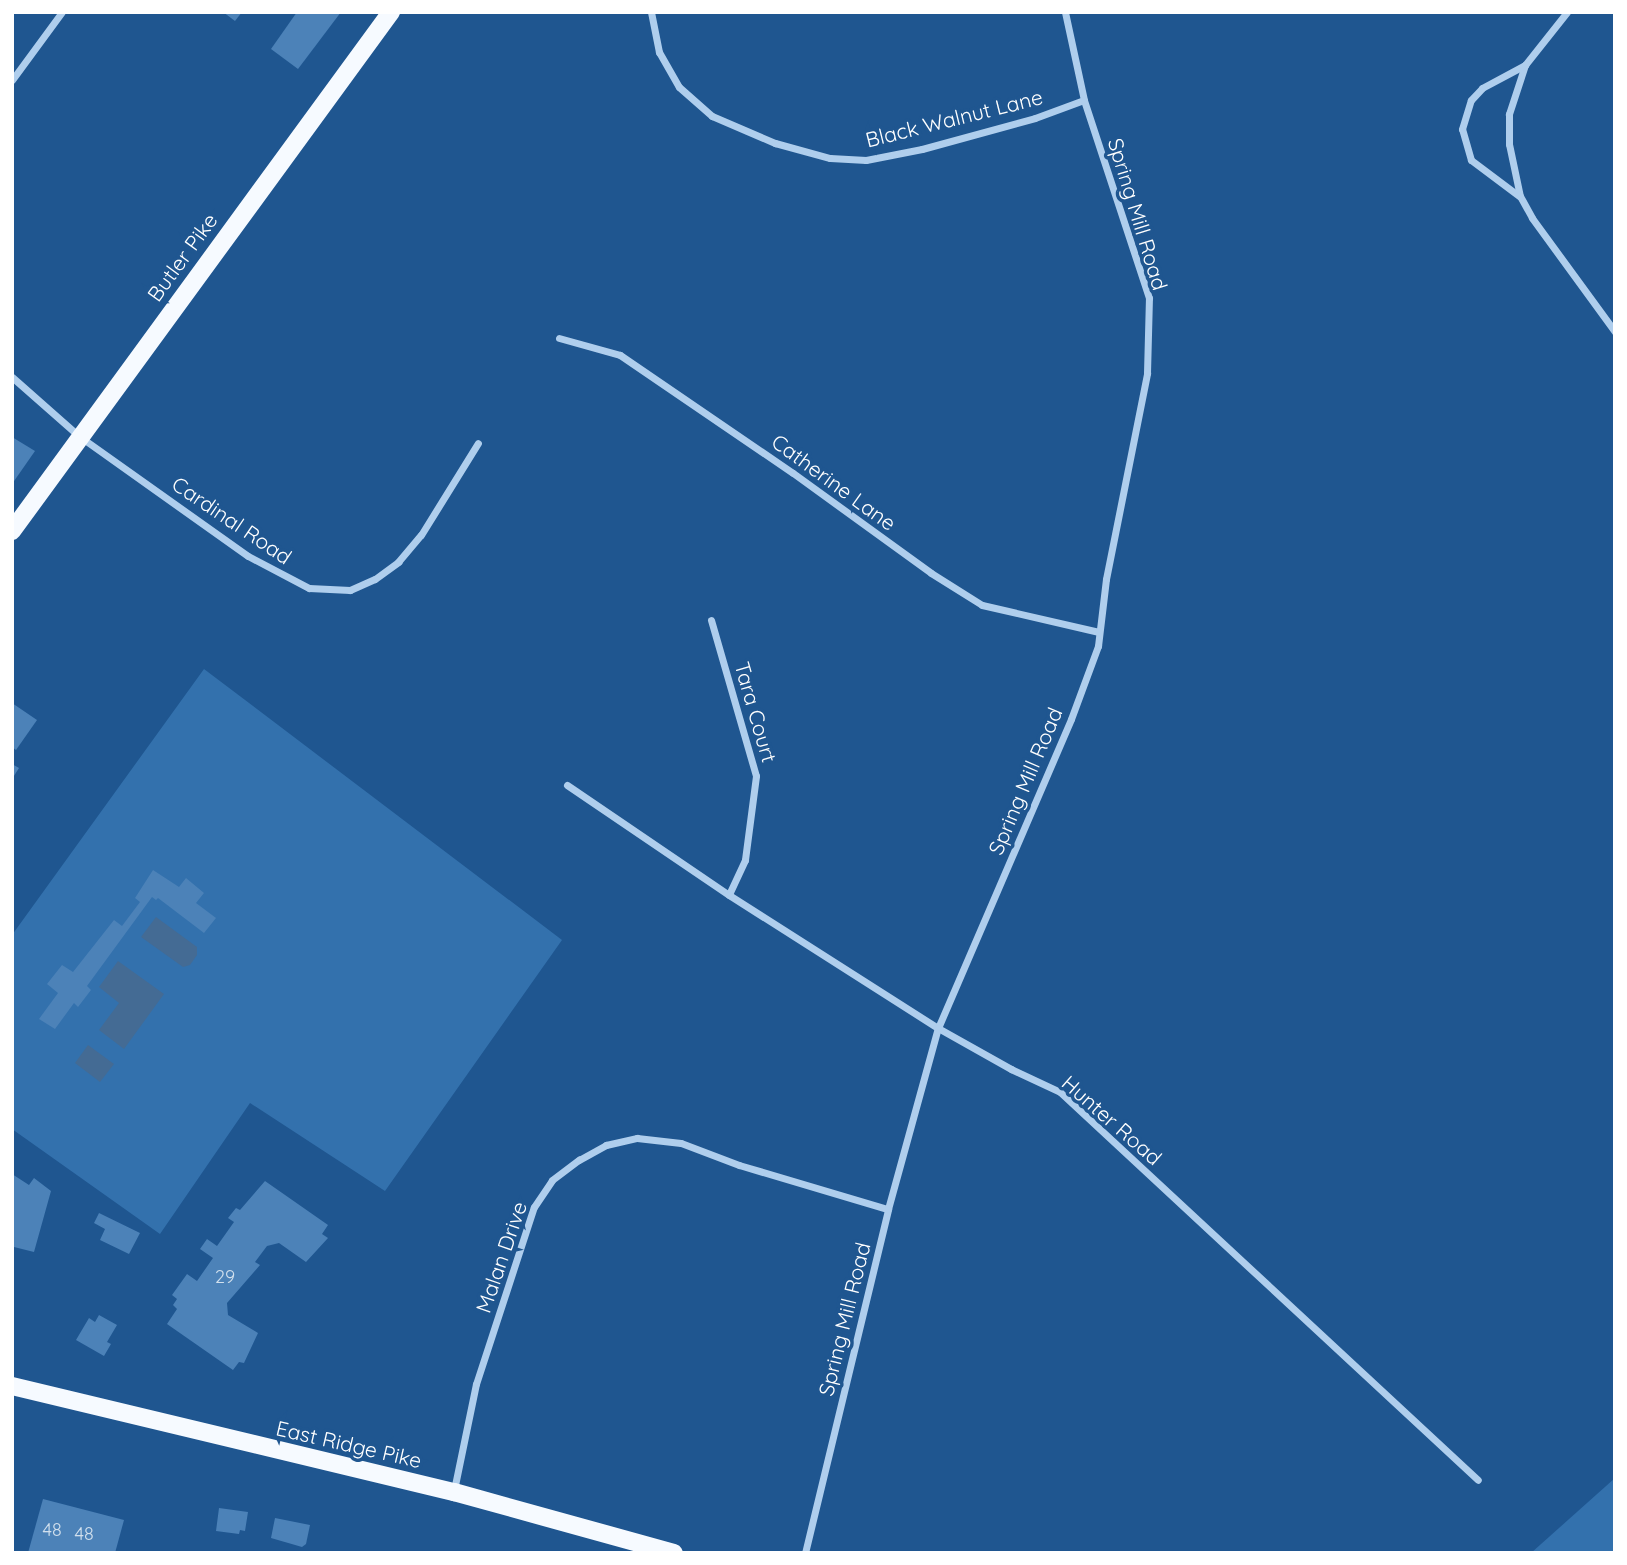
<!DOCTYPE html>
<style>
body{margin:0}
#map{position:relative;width:1627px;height:1565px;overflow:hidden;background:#1f5690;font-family:Quicksand,sans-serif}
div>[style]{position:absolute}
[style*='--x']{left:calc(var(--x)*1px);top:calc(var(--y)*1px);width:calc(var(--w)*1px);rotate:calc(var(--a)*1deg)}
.green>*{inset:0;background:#3371ad}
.water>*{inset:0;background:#446b94}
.building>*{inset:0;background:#4c82b8}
.minor>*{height:7px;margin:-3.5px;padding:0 3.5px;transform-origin:3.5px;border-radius:3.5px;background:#afceed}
.primary>*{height:18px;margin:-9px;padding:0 9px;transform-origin:9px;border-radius:9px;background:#f6faff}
span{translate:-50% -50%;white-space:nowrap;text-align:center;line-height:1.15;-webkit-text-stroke:7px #1f5690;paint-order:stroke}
.number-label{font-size:18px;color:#d2e0ed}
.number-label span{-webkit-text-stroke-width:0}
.street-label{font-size:21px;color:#fff}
.frame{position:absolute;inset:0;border:14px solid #fff;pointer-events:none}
</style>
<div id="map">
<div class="green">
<i style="clip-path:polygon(204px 669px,562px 940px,385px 1191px,250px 1103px,160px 1234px,12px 1129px,12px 935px)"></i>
<i style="clip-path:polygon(1615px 1478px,1615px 1553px,1531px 1553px)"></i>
</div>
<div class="water">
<i style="clip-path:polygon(156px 917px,197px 947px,197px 955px,190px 965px,183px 967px,141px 937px)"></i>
<i style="clip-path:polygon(118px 961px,164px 994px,124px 1049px,99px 1030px,119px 1003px,99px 987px)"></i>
<i style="clip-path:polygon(88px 1045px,114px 1064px,100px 1082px,75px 1063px)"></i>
</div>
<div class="building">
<i style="clip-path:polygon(223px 12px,242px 12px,235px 21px)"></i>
<i style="clip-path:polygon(297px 12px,341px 12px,298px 69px,271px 49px)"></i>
<i style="clip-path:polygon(12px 437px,35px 451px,12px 484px)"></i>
<i style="clip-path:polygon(12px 703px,37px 720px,16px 750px,12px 747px)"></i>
<i style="clip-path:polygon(12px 764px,19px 768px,12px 779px)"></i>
<i style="clip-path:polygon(153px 870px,179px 887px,186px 878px,204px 893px,196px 903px,216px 918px,204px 933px,158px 898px,156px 900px,152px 897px,87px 986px,91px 990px,78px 1007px,74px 1003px,55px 1029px,39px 1019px,58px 993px,47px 984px,62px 965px,73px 972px,114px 920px,122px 926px,140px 902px,135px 898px)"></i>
<i style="clip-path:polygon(12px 1174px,29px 1185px,34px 1178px,51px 1191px,34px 1252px,14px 1247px,12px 1243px)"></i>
<i style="clip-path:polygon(265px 1181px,328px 1225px,322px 1234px,328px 1238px,306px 1262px,279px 1243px,267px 1246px,255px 1262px,260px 1265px,227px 1303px,228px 1315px,258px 1333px,244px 1363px,239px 1362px,233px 1370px,167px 1324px,177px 1309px,173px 1305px,177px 1299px,172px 1295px,187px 1274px,197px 1281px,213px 1258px,200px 1249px,207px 1239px,217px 1246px,234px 1222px,228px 1218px,236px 1208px,240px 1210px)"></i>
<i style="clip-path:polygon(99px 1213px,140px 1233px,129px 1254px,100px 1240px,105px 1229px,94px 1223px)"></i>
<i style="clip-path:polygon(99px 1315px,117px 1325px,107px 1342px,111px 1344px,104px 1356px,76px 1340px,89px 1318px,95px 1322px)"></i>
<i style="clip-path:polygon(43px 1499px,124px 1520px,115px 1553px,28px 1553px)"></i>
<i style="clip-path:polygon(219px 1508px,248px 1512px,245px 1531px,240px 1530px,239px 1534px,216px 1531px)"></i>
<i style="clip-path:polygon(275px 1518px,310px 1525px,306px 1544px,302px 1547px,271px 1538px)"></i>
</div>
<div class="minor">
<i style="--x:651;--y:12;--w:41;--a:78.7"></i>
<i style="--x:659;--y:52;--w:40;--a:60.3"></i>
<i style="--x:679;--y:87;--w:44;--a:41.3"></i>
<i style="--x:712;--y:116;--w:69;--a:23.2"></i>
<i style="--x:775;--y:143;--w:57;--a:15.3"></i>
<i style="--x:830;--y:158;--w:36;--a:3"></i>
<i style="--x:866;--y:160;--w:57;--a:-11.1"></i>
<i style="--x:922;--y:149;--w:117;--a:-15.3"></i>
<i style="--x:1035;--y:118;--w:52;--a:-20.2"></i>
<i style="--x:1567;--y:12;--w:68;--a:128.4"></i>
<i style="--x:1525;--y:65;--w:52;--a:108.1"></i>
<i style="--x:1509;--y:114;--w:30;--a:90"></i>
<i style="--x:1509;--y:144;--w:53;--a:78.1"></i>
<i style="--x:1520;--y:196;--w:25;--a:61"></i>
<i style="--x:1532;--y:218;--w:141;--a:53.9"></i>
<i style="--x:12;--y:80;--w:84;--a:-53.7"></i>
<i style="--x:1519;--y:196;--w:60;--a:-143.1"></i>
<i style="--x:1471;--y:160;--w:32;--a:-106"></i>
<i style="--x:1462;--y:129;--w:30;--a:-73"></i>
<i style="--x:1471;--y:100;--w:16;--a:-47"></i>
<i style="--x:1482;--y:88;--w:49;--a:-28.1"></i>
<i style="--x:559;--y:338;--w:63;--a:15.6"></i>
<i style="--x:620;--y:355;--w:209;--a:34.3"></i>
<i style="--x:793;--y:473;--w:170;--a:35.9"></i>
<i style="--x:931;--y:573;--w:60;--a:32.1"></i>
<i style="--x:982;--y:605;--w:120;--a:13"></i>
<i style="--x:12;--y:377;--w:89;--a:41.4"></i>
<i style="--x:79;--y:436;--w:207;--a:35.4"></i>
<i style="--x:248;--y:556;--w:69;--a:27.7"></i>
<i style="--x:309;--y:588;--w:41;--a:2.8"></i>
<i style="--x:350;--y:590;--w:27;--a:-24"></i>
<i style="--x:375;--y:579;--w:29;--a:-36"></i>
<i style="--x:398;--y:562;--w:35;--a:-50"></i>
<i style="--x:421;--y:535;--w:108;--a:-58.2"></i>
<i style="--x:711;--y:620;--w:162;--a:73.9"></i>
<i style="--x:756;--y:776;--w:85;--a:97.5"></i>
<i style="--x:745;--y:860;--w:38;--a:115"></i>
<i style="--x:567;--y:785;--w:196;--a:34.2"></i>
<i style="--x:729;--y:895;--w:248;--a:32.5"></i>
<i style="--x:938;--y:1028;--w:84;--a:29.3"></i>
<i style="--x:1011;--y:1069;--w:54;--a:25.1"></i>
<i style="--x:1060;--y:1092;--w:570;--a:42.87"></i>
<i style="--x:454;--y:1490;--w:108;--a:-78.3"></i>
<i style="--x:476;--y:1384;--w:186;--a:-71.9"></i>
<i style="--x:534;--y:1207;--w:32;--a:-56"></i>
<i style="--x:552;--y:1180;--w:34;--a:-37"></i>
<i style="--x:579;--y:1160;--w:31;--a:-29"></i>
<i style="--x:606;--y:1145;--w:32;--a:-13"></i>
<i style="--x:637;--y:1138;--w:44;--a:6.5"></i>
<i style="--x:681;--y:1143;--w:62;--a:20.8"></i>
<i style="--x:739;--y:1165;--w:155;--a:16.5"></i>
<i style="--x:805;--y:1553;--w:354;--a:-76.4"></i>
<i style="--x:888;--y:1209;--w:188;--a:-74.6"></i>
<i style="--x:938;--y:1028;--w:336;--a:-66.7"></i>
<i style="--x:1071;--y:719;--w:78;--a:-69.7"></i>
<i style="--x:1098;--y:646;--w:67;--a:-83.2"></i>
<i style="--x:1106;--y:579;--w:210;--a:-78.7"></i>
<i style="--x:1147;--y:373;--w:75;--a:-88.5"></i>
<i style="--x:1149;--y:298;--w:208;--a:-108.2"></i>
<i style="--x:1084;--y:100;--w:90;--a:-102.2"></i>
</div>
<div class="primary">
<i style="--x:12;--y:531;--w:643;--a:-53.86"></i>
<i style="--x:12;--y:1386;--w:455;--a:13.5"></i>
<i style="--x:454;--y:1492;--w:228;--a:15.5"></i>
</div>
<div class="number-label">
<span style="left:225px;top:1277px">29</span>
<span style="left:52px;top:1530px">48</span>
<span style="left:84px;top:1534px">48</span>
</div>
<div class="street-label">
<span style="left:954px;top:118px;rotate:-14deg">Black Walnut Lane</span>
<span style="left:1138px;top:214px;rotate:73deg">Spring Mill Road</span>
<span style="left:182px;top:257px;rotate:-54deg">Butler Pike</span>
<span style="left:834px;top:482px;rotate:36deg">Catherine Lane</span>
<span style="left:232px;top:520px;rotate:34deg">Cardinal Road</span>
<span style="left:756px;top:712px;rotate:74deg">Tara Court</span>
<span style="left:1025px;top:781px;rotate:-67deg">Spring Mill Road</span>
<span style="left:1112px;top:1120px;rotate:41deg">Hunter Road</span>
<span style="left:501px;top:1257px;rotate:-71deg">Malan Drive</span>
<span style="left:844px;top:1319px;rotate:-76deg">Spring Mill Road</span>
<span style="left:349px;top:1444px;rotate:13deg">East Ridge Pike</span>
</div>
<div class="frame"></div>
</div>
